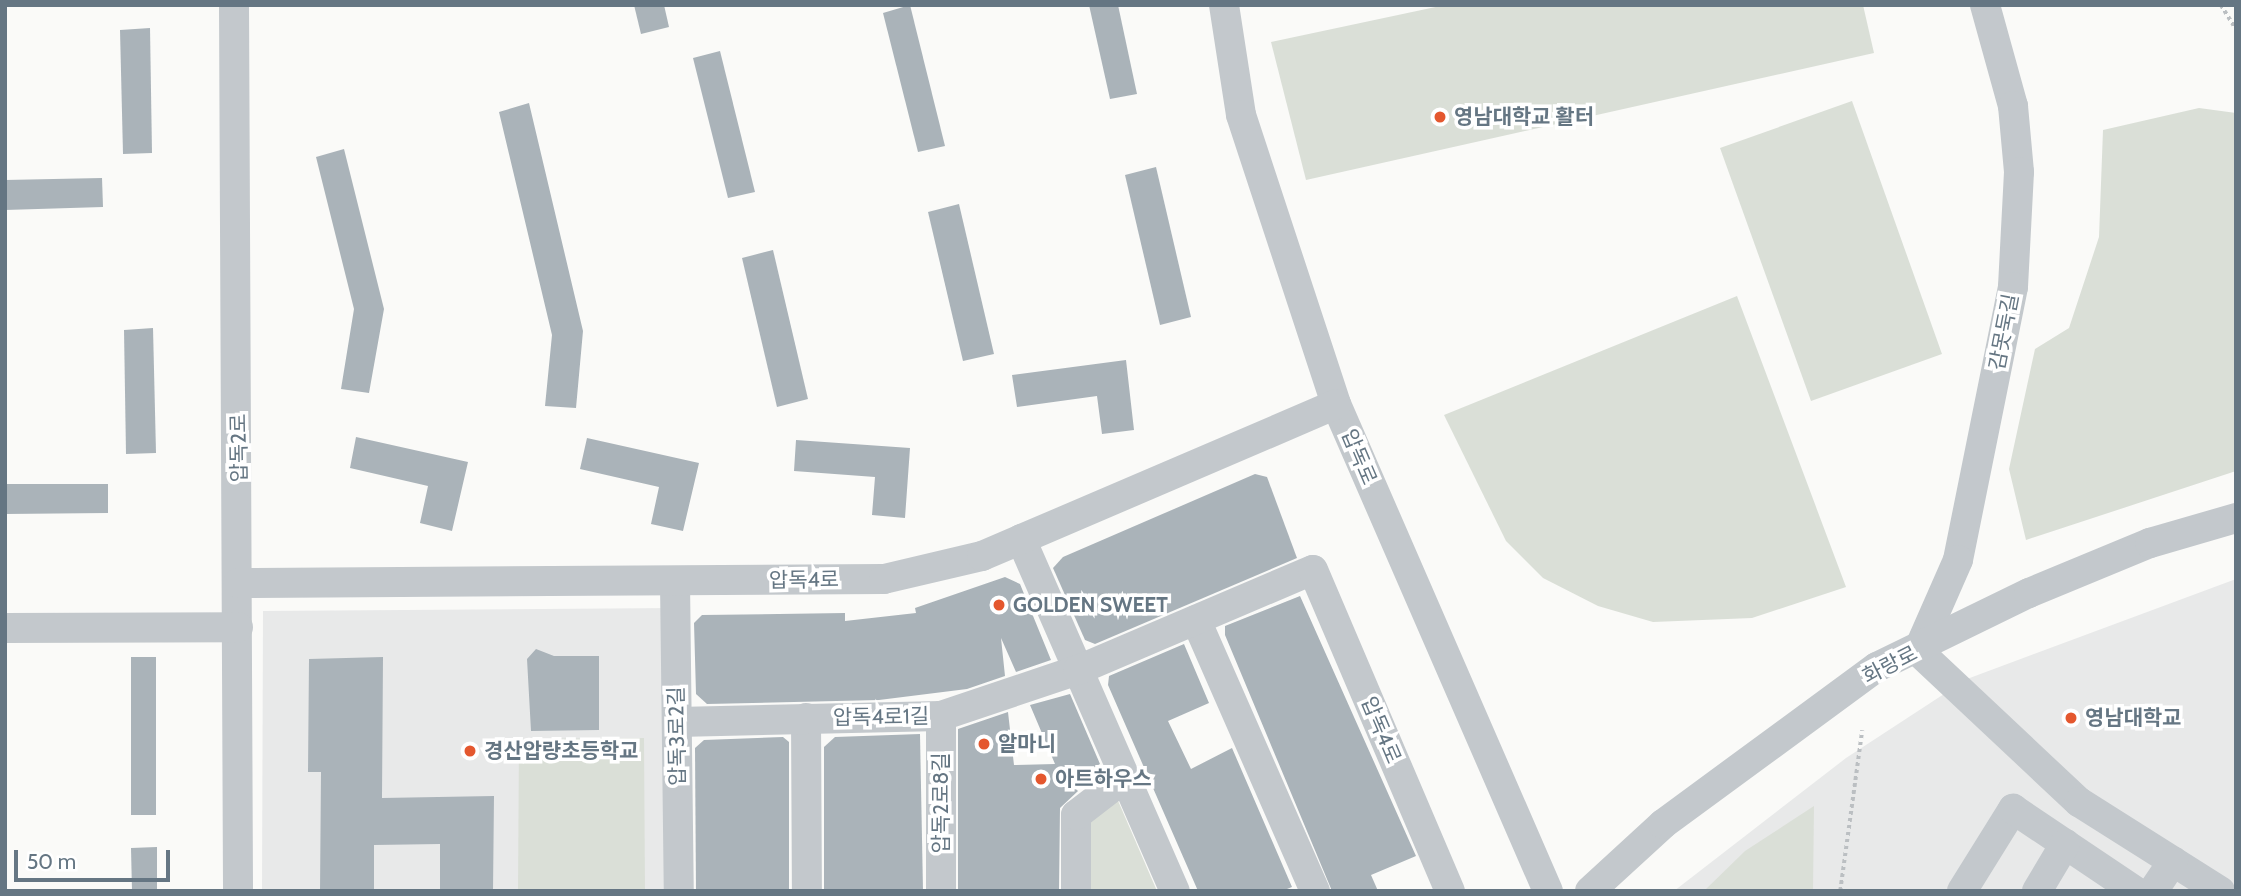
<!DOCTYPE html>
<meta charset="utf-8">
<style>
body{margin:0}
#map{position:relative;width:2241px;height:896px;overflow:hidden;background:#fafaf8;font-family:Cabin,"Noto Sans KR",sans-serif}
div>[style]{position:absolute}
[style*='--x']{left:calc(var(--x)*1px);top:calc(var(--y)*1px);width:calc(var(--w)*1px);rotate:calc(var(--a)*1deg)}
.built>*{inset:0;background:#e8e9e9}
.green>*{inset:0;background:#dadfd7}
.building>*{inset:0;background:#aab3b9}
.path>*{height:3.5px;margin-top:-1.75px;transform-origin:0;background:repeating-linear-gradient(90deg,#bbbfc2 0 3.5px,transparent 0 7px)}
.minor>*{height:30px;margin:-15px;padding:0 15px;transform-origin:15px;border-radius:15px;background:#c3c8cc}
.dots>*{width:19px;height:19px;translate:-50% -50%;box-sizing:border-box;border:4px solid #fff;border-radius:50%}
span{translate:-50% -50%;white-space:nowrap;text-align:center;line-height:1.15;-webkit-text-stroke:7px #fff;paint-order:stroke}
.poi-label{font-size:21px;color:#657683;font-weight:700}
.left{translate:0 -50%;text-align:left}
.street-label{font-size:21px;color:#657683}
.frame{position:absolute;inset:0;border:7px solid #657683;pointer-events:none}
.scale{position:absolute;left:14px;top:850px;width:156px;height:32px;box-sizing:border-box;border:4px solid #657683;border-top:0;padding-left:9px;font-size:21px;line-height:24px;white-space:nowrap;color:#657683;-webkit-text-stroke:5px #fff;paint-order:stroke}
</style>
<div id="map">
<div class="built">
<i style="clip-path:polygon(2236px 579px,2236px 891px,1674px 891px,1846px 758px,1967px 679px)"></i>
<i style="clip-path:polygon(675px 608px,679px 891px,262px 891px,263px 611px)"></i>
</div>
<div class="green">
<i style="clip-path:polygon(1445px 5px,1863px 5px,1874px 53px,1306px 180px,1271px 42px)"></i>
<i style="clip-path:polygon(1852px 101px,1942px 354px,1811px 401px,1720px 148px)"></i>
<i style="clip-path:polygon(2199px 108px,2236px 113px,2236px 471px,2026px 540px,2009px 469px,2035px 349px,2069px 328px,2099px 237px,2103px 130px)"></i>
<i style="clip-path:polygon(1737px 296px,1846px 587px,1752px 618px,1653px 622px,1598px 606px,1543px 578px,1506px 541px,1444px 415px)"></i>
<i style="clip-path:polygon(644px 738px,645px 891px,518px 891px,519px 739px)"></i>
<i style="clip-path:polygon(1116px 796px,1157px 891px,1086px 891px,1086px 814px)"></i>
<i style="clip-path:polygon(1814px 806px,1813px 891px,1704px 891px,1745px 851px)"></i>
</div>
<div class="building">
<i style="clip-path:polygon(634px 5px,664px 5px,669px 27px,641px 34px)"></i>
<i style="clip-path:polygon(910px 5px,945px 146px,918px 152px,883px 13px)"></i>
<i style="clip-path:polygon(1089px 5px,1118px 5px,1137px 94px,1110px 99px)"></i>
<i style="clip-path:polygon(150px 28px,152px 153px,123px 154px,120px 30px)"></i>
<i style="clip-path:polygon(720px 51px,755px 192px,728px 198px,693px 58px)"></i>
<i style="clip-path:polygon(529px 103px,583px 331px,576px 408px,545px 406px,552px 335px,499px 112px)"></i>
<i style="clip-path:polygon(344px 149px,384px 309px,369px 393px,341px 389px,354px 309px,316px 157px)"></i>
<i style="clip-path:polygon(1156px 167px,1191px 317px,1160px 325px,1125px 175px)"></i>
<i style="clip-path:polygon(102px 178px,103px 207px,5px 210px,5px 180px)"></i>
<i style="clip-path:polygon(959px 204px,994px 354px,963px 361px,928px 212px)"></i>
<i style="clip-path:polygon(773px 250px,808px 399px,777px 407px,742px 258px)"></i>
<i style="clip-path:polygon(153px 328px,156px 453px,126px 454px,124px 330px)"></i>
<i style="clip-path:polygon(1126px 360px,1134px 430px,1102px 434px,1097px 396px,1017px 407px,1012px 375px)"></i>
<i style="clip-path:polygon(356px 437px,468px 462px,452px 531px,420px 523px,428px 486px,350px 468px)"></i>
<i style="clip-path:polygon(587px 438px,699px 463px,683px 531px,651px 524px,659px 487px,580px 469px)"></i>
<i style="clip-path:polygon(796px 440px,910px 448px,905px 518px,872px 515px,875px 477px,794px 471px)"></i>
<i style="clip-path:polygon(1255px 474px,1267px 477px,1297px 558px,1095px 644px,1085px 640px,1053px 568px,1063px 557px)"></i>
<i style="clip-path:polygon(5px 484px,108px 484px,108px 513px,5px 514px)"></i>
<i style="clip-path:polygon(1005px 577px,1020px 584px,1051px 660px,1016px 672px,1001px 638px,1005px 676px,967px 689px,879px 700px,707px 704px,696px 694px,694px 623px,702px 615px,845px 613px,845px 621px,916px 613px,915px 608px)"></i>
<i style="clip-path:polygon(1300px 596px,1416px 856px,1371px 875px,1378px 891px,1332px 891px,1225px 635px,1225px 626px)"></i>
<i style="clip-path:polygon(1184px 644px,1209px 703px,1168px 721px,1191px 769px,1232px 748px,1292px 887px,1282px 891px,1198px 891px,1108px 685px,1109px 676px)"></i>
<i style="clip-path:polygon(536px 649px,554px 656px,599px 656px,599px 730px,531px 731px,527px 659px)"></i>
<i style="clip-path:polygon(131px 657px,156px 657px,156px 815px,131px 815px)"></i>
<i style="clip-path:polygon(383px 657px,382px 798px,494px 796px,493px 891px,440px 891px,440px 844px,374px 845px,374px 891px,320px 891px,321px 772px,308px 772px,309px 659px)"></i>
<i style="clip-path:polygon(1070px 694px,1100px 764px,1069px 782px,1078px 791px,1060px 808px,1059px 891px,958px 891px,958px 729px,1008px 712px,1014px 765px,1055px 764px,1030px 705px)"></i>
<i style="clip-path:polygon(920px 734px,923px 891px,824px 891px,824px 747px,835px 737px)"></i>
<i style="clip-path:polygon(783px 737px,789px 742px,789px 891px,696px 891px,695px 748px,704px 740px)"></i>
<i style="clip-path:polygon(157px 847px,157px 891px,132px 891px,131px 848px)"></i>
</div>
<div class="path">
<i style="--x:2221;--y:5;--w:28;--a:58"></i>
<i style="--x:1840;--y:891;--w:162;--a:-82.2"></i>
</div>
<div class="minor">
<i style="--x:234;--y:5;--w:886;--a:89.74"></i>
<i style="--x:1224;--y:5;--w:111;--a:81.2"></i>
<i style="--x:1241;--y:115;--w:304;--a:71.8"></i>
<i style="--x:1336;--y:404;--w:531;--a:66.48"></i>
<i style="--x:1985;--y:5;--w:105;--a:74.5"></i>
<i style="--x:2013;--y:106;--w:66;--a:84.8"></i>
<i style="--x:2019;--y:172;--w:115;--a:93"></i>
<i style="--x:2013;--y:287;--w:278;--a:101.4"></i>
<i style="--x:1958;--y:560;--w:99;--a:113.7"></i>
<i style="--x:1918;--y:651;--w:221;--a:43.2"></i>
<i style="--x:2079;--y:802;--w:167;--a:32.3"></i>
<i style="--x:1021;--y:539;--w:384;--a:66.4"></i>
<i style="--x:675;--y:582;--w:309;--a:89.3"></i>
<i style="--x:238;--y:583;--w:646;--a:-0.35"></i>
<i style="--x:884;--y:579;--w:101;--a:-13.2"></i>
<i style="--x:982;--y:556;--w:385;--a:-23.2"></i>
<i style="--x:1196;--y:620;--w:296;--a:66.3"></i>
<i style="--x:5;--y:628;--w:233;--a:-0.2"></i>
<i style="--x:806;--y:718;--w:173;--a:89.7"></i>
<i style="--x:677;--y:722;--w:264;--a:-1.3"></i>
<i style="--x:941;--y:716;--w:145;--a:-18.6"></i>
<i style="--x:1078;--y:670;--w:255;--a:-23.1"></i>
<i style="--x:1313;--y:570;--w:349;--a:66.9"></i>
<i style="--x:941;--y:891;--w:175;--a:-90"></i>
<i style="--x:1076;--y:891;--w:76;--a:-90"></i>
<i style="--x:1076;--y:815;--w:61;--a:-37.6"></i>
<i style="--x:1590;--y:891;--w:99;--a:-42.5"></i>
<i style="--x:1663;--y:824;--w:265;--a:-36.3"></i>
<i style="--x:1877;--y:667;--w:169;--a:-26"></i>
<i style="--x:2029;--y:593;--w:131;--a:-22.5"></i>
<i style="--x:2150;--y:543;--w:90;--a:-16.2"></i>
<i style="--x:1962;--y:891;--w:97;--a:-58.1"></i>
<i style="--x:2013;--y:809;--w:147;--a:33.9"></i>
<i style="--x:2037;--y:891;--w:55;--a:-59.2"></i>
<i style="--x:2153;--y:891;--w:36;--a:-56"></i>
</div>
<div class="dots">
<i style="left:1440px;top:117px;background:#e4572e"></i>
<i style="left:999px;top:605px;background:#e4572e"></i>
<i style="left:2071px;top:718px;background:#e4572e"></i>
<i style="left:984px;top:744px;background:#e4572e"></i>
<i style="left:470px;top:751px;background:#e4572e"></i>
<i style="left:1041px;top:779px;background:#e4572e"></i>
</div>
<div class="poi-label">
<span class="left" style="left:1454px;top:117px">영남대학교 활터</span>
<span class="left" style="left:1013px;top:605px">GOLDEN SWEET</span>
<span class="left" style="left:2085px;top:718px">영남대학교</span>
<span class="left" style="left:998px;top:744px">알마니</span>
<span class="left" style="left:484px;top:751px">경산압량초등학교</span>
<span class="left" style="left:1055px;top:779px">아트하우스</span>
</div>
<div class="street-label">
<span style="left:2004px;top:332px;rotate:-79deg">감못둑길</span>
<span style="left:239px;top:448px;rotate:-91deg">압독2로</span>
<span style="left:1359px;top:457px;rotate:67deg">압독로</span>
<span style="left:804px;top:580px;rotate:-1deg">압독4로</span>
<span style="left:1890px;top:665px;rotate:-27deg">화랑로</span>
<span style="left:881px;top:717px;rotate:-1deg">압독4로1길</span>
<span style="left:1381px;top:730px;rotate:67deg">압독4로</span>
<span style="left:677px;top:736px;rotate:-91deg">압독3로2길</span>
<span style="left:941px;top:803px;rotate:-90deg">압독2로8길</span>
</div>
<div class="frame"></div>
<div class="scale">50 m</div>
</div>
